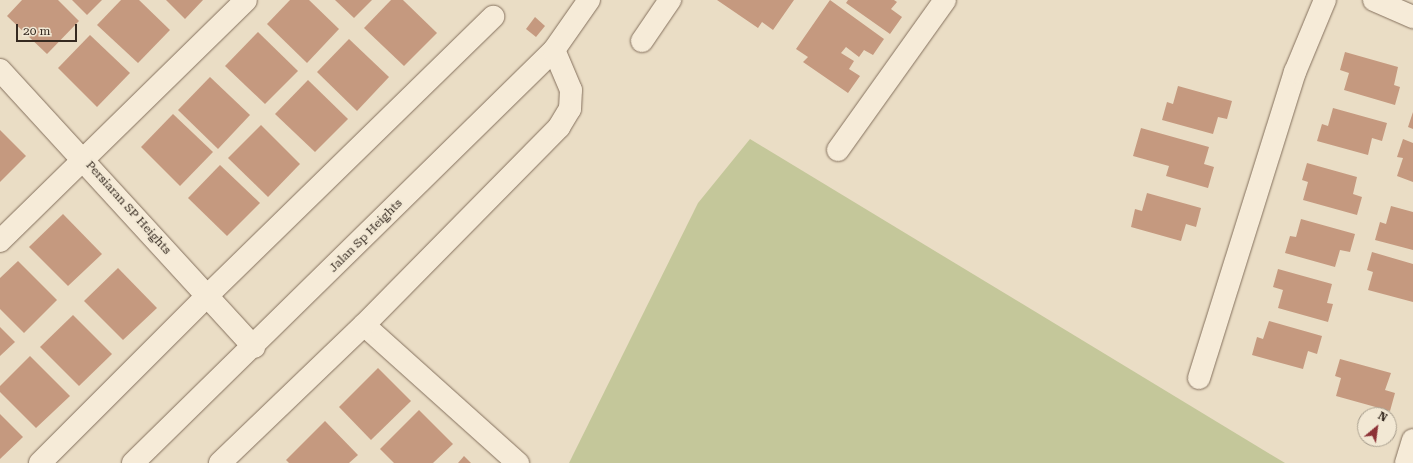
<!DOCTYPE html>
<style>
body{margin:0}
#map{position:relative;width:1413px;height:463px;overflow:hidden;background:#eaddc5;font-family:"Roboto Serif",serif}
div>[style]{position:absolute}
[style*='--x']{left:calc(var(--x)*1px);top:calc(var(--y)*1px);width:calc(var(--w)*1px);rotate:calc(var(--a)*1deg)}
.green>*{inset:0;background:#c4c79a}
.building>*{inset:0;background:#c5997f}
.roads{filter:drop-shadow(0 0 1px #84705d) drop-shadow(0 0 1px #84705d)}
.minor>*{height:22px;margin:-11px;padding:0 11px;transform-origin:11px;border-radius:11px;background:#f6ebd8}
span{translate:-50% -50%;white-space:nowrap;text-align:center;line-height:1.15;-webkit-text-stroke:3.5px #f2e8d4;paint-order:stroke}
.street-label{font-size:12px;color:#352920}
.north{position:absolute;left:1357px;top:407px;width:40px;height:40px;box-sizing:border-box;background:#f2e8d4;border:1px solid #a69c8c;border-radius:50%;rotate:29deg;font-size:11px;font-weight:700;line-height:16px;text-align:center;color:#352920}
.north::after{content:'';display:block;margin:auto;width:14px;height:18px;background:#8d3237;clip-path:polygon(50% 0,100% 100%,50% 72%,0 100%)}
.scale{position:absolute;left:16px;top:24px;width:61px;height:18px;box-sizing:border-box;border:2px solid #352920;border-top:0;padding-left:5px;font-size:12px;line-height:14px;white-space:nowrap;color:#352920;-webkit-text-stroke:3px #f2e8d4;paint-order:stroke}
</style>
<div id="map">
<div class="green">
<i style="clip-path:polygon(750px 139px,1285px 463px,569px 463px,698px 203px)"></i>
</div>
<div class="building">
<i style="clip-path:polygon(22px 0,58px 0,79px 21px,47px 54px,7px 16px)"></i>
<i style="clip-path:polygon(72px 0,102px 0,87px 15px)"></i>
<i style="clip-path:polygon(121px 0,139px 0,170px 30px,138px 63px,97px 25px)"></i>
<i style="clip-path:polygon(166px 0,203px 0,185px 19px)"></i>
<i style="clip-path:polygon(290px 0,309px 0,339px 29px,307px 63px,267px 24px)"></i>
<i style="clip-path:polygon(335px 0,372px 0,354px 18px)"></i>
<i style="clip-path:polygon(391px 0,403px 0,437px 33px,404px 66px,364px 28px)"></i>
<i style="clip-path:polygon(717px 0,794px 0,773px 30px,762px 22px,758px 28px)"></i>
<i style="clip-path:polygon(830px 0,884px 39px,873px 55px,864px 50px,859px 57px,846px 47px,841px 53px,854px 61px,849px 69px,860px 76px,848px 93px,803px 62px,808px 57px,796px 49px)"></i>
<i style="clip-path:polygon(848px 0,894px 0,897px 2px,891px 9px,902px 17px,890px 34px,846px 3px)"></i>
<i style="clip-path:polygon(535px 17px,545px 26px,536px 37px,526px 29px)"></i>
<i style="clip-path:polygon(258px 32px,298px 71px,265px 104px,225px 66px)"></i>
<i style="clip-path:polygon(90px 35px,130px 73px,97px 107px,58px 68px)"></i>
<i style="clip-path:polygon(349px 39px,389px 77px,357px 111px,317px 72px)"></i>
<i style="clip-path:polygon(1345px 52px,1398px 67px,1394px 85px,1400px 87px,1395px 105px,1344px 90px,1349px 73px,1340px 70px)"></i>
<i style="clip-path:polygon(210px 77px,250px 115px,218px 149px,178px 110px)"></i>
<i style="clip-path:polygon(308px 80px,348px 119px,315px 152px,275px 114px)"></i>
<i style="clip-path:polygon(1178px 86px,1232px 101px,1227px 119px,1218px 117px,1213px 134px,1162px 120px,1167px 102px,1173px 104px)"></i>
<i style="clip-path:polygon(1333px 108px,1387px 123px,1382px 141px,1372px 138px,1368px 155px,1317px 141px,1322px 124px,1328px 126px)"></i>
<i style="clip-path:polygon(1413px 112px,1413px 129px,1408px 127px)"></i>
<i style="clip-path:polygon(173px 114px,213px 152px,180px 186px,141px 147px)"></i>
<i style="clip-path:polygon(261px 125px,300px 164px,268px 197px,228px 158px)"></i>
<i style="clip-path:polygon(1141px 128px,1209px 147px,1204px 164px,1214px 167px,1208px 188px,1166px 176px,1169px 166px,1133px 156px)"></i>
<i style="clip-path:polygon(0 130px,26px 156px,0 182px)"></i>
<i style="clip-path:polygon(1403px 139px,1413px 143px,1413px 182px,1397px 176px,1403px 158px,1397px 157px)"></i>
<i style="clip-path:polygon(1307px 163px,1357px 177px,1353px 194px,1362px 197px,1357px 215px,1303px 200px,1308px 182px,1302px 180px)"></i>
<i style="clip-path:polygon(220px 165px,260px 203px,227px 236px,188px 198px)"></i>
<i style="clip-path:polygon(1147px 193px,1201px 208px,1196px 227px,1186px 224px,1181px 241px,1131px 227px,1135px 209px,1142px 211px)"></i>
<i style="clip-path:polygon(1391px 206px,1413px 212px,1413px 250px,1375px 240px,1380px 222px,1386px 224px)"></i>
<i style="clip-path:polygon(63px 214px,102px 254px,68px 286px,29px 247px)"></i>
<i style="clip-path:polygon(1301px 219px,1355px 234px,1350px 252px,1340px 250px,1335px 267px,1285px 253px,1290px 236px,1296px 237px)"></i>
<i style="clip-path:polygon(1372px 252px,1413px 264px,1413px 302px,1368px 290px,1373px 272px,1367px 270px)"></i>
<i style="clip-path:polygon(18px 261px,57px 300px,24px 333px,0 309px,0 278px)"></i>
<i style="clip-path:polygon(118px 268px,157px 308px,123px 340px,84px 301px)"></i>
<i style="clip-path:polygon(1278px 269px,1332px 284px,1327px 303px,1333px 304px,1328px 322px,1278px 308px,1283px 290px,1273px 287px)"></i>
<i style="clip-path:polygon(73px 315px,112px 354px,79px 386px,40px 347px)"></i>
<i style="clip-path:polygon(1269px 321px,1322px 336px,1317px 354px,1308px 351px,1303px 369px,1252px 355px,1257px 337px,1263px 339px)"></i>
<i style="clip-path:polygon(0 327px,15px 342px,0 356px)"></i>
<i style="clip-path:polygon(30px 356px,70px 396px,36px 428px,0 392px,0 386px)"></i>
<i style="clip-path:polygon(1340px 359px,1391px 373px,1385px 390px,1395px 393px,1390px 411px,1336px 396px,1341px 378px,1335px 376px)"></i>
<i style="clip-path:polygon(378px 368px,411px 401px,371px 440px,339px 407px)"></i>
<i style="clip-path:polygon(419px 410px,453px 444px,433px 463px,394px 463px,380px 449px)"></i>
<i style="clip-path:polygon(0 414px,23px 437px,0 459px)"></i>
<i style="clip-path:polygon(325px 421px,358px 455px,349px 463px,289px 463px,286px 460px)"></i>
<i style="clip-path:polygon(464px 456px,471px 463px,458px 463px)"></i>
</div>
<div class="roads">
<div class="minor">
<i style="--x:1374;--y:0;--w:43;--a:23.6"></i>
<i style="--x:642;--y:41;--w:50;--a:-55.7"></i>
<i style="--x:0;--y:70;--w:376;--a:47.5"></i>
<i style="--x:838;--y:150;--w:184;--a:-54.5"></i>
<i style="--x:0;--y:241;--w:344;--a:-44.4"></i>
<i style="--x:364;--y:325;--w:207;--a:41.9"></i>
<i style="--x:1199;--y:378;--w:321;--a:-72.6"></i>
<i style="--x:1295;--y:72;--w:78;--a:-67.4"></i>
<i style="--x:40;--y:463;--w:236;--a:-45"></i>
<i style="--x:207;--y:296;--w:400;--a:-44.3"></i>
<i style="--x:133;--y:463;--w:590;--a:-44.45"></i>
<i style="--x:554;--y:50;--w:61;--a:-55"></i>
<i style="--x:220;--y:463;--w:199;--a:-43.8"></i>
<i style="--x:364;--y:325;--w:278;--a:-45.4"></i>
<i style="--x:559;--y:127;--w:21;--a:-59"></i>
<i style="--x:570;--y:109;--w:19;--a:-87"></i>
<i style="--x:571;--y:90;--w:43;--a:-113"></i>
<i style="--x:1406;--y:463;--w:24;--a:-73"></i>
</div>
</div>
<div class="street-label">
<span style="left:128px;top:208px;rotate:48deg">Persiaran SP Heights</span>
<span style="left:366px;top:236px;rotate:-45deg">Jalan Sp Heights</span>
</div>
<div class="north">N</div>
<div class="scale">20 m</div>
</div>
